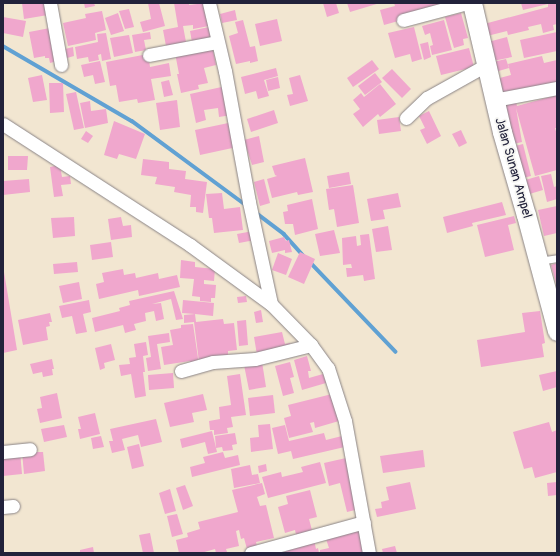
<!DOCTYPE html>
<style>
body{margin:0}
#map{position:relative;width:560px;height:556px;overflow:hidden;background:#f2e6d1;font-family:Pangolin,sans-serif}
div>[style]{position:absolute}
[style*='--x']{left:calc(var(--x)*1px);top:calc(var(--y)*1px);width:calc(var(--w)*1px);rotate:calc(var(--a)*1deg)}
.stream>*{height:3.5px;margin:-1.75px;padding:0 1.75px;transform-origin:1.75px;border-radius:1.75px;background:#60a1d3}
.building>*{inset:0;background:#f0a7cd}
.roads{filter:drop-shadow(0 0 1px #8a8486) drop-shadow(0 0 1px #8a8486)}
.lane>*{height:7px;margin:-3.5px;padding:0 3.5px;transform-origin:3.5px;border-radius:3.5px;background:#fff}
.street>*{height:13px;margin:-6.5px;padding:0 6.5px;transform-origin:6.5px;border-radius:6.5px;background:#fff}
.secondary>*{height:19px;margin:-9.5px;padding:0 9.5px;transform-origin:9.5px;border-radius:9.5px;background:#fff}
span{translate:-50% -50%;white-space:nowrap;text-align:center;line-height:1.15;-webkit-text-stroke:3.5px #f6f6f2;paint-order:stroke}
.street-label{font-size:13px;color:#22223b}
.frame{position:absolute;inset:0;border:4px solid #22223b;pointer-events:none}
</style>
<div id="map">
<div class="stream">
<i style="--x:3;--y:46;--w:149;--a:30.2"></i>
<i style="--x:132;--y:121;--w:142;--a:36.4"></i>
<i style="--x:255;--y:212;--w:36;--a:37"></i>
<i style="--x:284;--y:234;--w:30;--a:48"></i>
<i style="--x:310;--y:262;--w:124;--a:46.3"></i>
</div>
<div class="building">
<i style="clip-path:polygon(22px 3px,46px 3px,48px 15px,24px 19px)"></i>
<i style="clip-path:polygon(84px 3px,94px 3px,95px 6px,85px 8px)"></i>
<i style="clip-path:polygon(148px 3px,159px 3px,165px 26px,143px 32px,140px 22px,151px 19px)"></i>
<i style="clip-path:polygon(174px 3px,189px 3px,189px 5px,205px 3px,209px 26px,193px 29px,193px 25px,183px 26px,186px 42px,166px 46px,163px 30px,178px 27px)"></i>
<i style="clip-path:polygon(323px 3px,336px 3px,339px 13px,327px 17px)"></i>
<i style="clip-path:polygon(347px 3px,380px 3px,350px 12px)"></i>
<i style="clip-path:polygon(394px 3px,444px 3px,445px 8px,384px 25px,380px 10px,395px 6px)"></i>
<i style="clip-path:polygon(521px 3px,557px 3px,557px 24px,553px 25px,554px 30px,543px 33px,541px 24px,528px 27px,529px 30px,508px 35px,507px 31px,487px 36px,484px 24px,548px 7px,548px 4px,523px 10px)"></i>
<i style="clip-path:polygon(129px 9px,134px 27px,125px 29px,119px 11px)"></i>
<i style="clip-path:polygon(235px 10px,237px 20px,222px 23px,220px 14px)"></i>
<i style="clip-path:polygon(102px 11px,106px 30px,95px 33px,96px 40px,68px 46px,63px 23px,86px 18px,85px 14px)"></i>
<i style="clip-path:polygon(118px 13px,124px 31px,111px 35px,105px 18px)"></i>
<i style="clip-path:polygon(461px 13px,468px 38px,463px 39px,464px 45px,454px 48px,445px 17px)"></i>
<i style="clip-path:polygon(3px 17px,26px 21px,23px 37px,3px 33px)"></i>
<i style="clip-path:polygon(277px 19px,282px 41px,260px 46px,255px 24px)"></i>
<i style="clip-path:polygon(243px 20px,250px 47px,255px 46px,258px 61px,250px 63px,250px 61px,236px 64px,229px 36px,238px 33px,235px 22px)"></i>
<i style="clip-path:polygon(444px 20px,452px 50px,432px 55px,430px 46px,433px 45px,430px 33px,425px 35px,422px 26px)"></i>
<i style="clip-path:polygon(209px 27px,212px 41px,192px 42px,190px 31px)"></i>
<i style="clip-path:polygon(414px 27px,422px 59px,412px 62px,410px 54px,395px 58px,388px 33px)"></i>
<i style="clip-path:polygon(50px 28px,57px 61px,50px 63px,49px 58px,45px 58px,45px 56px,34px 58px,29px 32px)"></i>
<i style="clip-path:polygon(150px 32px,151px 39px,144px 40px,146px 50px,135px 52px,132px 35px)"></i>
<i style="clip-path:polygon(557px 32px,557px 51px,524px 58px,520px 40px)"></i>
<i style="clip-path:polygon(106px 33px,111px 59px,102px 61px,101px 54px,98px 55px,99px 60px,89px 62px,88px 57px,77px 59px,75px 47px,98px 42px,97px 34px)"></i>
<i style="clip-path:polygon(129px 35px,133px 53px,114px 57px,110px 38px)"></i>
<i style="clip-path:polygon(507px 37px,512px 57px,493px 61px,488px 42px)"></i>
<i style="clip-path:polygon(428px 42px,431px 57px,424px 60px,420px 44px)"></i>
<i style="clip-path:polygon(212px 45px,216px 65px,204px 68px,208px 83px,198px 85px,199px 89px,181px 93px,177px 74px,179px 74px,175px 53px)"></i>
<i style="clip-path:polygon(73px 47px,74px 56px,67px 58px,65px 49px)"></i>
<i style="clip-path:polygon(469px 48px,474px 67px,441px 75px,436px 56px)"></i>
<i style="clip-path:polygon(148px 54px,150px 67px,169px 63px,171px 76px,151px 79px,155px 100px,138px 103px,137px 99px,119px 102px,116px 85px,110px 86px,106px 62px)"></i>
<i style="clip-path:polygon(542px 56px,544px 63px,557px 60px,557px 84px,501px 99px,496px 79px,511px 75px,508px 64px)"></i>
<i style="clip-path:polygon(506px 59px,509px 68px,495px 72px,493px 62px)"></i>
<i style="clip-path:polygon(372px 60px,379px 69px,353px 87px,347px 78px)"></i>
<i style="clip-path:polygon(100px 61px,105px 82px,95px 84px,93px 75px,84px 77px,81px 65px)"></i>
<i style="clip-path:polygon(276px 68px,278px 76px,264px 80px,269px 96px,258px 99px,256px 91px,245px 94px,241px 77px)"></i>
<i style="clip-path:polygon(392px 69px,411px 89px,402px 98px,382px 78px)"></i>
<i style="clip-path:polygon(375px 73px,382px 82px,365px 95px,358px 86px)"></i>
<i style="clip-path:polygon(42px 75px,47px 100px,33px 102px,28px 78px)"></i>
<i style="clip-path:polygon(300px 75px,308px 101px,290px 106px,287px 95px,293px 94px,289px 78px)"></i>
<i style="clip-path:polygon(278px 77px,280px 88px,268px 91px,266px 80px)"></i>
<i style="clip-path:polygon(169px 80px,173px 95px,164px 97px,161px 82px)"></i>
<i style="clip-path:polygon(49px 83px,63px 83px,64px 112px,50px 113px)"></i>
<i style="clip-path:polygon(380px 84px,396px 104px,380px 117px,378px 114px,363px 127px,353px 114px,360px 109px,353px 100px,361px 93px,364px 97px)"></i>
<i style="clip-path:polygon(226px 86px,231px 115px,219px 117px,218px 108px,204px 110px,206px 120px,196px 123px,190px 94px)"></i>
<i style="clip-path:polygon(76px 92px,84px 128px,74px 130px,66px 94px)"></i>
<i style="clip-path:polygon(557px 95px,557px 128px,555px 128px,557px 135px,557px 170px,535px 176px,516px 108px,522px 142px,509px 145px,498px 101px,515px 97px,517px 106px)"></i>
<i style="clip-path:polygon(177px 100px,180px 127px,160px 130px,156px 103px)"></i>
<i style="clip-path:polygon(90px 101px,91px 111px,106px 109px,108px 123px,85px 128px,80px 103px)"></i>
<i style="clip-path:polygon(274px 110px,278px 123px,251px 132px,247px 119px)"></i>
<i style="clip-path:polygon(429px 111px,441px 136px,427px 144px,420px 130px,425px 128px,419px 116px)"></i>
<i style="clip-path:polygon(399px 117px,401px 131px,379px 134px,377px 120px)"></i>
<i style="clip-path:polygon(114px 121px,145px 134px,136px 159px,119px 154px,117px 159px,104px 155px)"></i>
<i style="clip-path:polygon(233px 122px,237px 147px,200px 155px,195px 130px)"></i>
<i style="clip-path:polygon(461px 130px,467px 143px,459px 147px,452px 134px)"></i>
<i style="clip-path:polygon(86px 131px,93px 136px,88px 143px,81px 139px)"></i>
<i style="clip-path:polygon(259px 136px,264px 162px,252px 165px,244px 140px)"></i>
<i style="clip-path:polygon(523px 144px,531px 176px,519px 179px,511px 147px)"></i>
<i style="clip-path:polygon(8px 156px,28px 156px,27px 170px,8px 170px)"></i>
<i style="clip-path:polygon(305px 158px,313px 192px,298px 195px,297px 192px,272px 198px,267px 179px,277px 176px,275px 175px,272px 166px)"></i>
<i style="clip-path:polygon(143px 159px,169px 162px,169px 169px,186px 171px,185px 179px,207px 182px,203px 213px,196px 212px,196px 207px,190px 207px,191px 195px,174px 192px,175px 187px,155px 184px,157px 177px,141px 175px)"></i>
<i style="clip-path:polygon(60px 165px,62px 177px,70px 176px,71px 184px,61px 185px,63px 196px,54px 197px,50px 167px)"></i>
<i style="clip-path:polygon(349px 172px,351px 184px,329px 188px,327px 176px)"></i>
<i style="clip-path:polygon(551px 174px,554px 187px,557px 186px,557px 199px,547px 202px,541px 176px)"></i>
<i style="clip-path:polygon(539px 176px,543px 190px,526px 195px,522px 181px)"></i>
<i style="clip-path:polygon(29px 179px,30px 192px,3px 195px,3px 181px)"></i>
<i style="clip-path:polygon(264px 179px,270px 203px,260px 206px,254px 182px)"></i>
<i style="clip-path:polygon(353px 185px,359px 223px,337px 227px,334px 209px,329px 210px,326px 189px)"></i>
<i style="clip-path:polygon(222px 193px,224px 209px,240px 207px,243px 230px,214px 233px,212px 218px,209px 218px,206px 194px)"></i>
<i style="clip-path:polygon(398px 193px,401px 207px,383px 210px,385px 219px,371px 221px,367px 199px)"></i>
<i style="clip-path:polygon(312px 199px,318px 229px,295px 235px,293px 224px,285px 224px,283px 212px,288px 211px,287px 205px)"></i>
<i style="clip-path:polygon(502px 202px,506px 215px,472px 223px,473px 226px,447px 233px,443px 217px)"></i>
<i style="clip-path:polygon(557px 206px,557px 233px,544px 236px,538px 210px)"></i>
<i style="clip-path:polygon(514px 216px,516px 223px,508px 225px,514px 250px,485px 257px,477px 225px)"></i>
<i style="clip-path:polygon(74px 217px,75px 236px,53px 238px,51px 218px)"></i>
<i style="clip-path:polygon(121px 217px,123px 226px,131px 225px,132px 237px,111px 240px,108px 219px)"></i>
<i style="clip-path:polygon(388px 226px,392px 250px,376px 252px,372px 229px)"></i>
<i style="clip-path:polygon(334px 230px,340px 253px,320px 256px,315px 234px)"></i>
<i style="clip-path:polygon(253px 231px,255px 240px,239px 243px,237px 234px)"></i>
<i style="clip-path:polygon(369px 234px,375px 279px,364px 281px,363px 275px,347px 277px,346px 268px,352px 268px,351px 264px,343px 265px,342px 238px,356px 236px,357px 246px,361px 245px,360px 235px)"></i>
<i style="clip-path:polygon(284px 237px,286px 241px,289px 240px,292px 252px,285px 253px,285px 250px,272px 253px,269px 241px)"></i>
<i style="clip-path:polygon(111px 242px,113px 257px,92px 260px,90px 245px)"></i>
<i style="clip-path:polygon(300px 252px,315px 259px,304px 284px,288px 277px)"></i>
<i style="clip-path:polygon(278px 253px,292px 259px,286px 275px,272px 270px)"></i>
<i style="clip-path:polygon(181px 260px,195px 262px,195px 267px,215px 269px,214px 281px,204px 280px,204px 284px,216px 285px,215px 298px,211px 298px,211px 302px,200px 301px,200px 297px,192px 296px,194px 279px,180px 278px)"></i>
<i style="clip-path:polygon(77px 262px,78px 272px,54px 274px,53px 264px)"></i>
<i style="clip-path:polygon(557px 263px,557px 283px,556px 283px,551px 265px)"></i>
<i style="clip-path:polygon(3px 266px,17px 350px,3px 353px)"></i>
<i style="clip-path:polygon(123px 269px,124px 275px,135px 273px,136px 278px,158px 273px,159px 279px,177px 275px,180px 287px,139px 296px,138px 290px,99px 299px,96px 284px,104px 282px,102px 273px)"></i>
<i style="clip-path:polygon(79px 282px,82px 299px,63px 303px,59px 286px)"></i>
<i style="clip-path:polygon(174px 291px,183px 319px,176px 320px,171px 299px,152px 304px,161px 303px,164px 319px,156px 321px,154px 311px,145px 313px,146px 321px,134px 324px,136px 330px,125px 333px,123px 325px,95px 332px,92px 318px,120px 311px,119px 308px,130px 305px,129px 301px)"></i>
<i style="clip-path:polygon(246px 296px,247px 302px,238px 303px,237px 297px)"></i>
<i style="clip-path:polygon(89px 300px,91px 312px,83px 314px,87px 332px,76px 334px,72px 316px,62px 318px,59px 306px)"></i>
<i style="clip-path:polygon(183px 300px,214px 303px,213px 316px,195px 314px,196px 322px,223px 319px,224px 324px,234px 323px,237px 350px,228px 351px,228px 359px,199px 362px,194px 322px,184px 323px,184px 315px,195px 314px,182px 313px)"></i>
<i style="clip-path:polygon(261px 310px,263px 322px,256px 323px,254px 312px)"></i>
<i style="clip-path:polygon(540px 311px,545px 343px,542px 344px,544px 357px,481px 367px,477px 340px,525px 332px,522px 313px)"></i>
<i style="clip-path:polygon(50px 313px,52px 322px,49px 322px,50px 326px,46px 327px,48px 340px,23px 345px,18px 320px)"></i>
<i style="clip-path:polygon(246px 320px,248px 345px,239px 346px,237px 321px)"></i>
<i style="clip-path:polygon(193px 324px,199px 365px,191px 366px,190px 361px,164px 365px,161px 347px,173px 345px,170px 330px,181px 328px,181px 325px)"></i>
<i style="clip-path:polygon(282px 332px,285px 344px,290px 343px,292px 349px,257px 355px,254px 337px)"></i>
<i style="clip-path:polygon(169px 333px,170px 342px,157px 344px,161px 369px,148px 371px,146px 358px,151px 357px,148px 336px)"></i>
<i style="clip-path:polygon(146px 342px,148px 355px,143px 356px,145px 372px,143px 372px,146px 396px,135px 398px,131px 374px,121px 376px,119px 365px,130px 364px,129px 358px,136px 357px,134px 344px)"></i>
<i style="clip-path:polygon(111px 344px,115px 360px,104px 363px,105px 368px,100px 370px,95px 348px)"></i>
<i style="clip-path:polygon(307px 356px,311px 371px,308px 371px,309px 378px,323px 374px,326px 383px,302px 390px,294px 360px)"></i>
<i style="clip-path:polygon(52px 359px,54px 369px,52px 369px,53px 375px,43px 377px,42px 372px,33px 374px,30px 364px)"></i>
<i style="clip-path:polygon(262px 362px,266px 387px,249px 390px,244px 365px)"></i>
<i style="clip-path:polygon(290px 362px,294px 377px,290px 378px,294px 393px,283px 396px,275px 366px)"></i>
<i style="clip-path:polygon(557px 371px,557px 387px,543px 391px,539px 375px)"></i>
<i style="clip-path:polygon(173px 373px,174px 388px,149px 390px,148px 375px)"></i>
<i style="clip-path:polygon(240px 374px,246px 415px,231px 417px,233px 427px,227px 428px,228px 433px,214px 435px,214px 430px,210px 430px,209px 421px,220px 419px,219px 407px,231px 405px,227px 376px)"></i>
<i style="clip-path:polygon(57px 393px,62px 418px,40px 423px,37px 409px,42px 408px,40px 397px)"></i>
<i style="clip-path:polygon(203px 394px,207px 410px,192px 413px,194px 422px,170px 427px,164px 403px)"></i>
<i style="clip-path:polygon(332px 394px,339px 421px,315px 428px,314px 422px,310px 423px,313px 432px,289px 438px,284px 418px,291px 416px,288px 405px)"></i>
<i style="clip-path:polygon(273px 395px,275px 413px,250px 416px,248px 398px)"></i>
<i style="clip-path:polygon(95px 413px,100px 434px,80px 439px,78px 429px,81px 429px,78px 417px)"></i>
<i style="clip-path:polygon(156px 419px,162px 442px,141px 447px,138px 435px,122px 439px,125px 450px,112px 453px,109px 441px,113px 441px,110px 429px)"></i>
<i style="clip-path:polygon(549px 422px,552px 432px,557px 430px,557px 472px,535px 478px,532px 467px,524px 469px,513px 432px)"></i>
<i style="clip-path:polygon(270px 424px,273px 449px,251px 452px,250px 438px,259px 437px,258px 425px)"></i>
<i style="clip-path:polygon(64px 425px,67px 437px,44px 442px,41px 429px)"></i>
<i style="clip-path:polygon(285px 425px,289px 441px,324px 433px,326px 440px,346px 435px,349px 446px,293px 459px,291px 451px,278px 454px,272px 428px)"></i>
<i style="clip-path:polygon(212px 431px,217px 452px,208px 454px,205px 442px,182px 448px,180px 439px)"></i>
<i style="clip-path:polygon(235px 433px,237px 444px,232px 445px,233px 450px,223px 451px,222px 447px,216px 448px,215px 436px)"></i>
<i style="clip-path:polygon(101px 436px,104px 447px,93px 449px,91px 438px)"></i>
<i style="clip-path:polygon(139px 444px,144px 466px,132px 469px,127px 447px)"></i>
<i style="clip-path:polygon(423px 450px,425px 467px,383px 473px,380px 456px)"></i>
<i style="clip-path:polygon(20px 451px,22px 474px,3px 476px,3px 453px)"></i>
<i style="clip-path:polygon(22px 452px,43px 452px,45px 471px,24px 474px)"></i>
<i style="clip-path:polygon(223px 452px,225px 458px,238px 455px,240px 465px,192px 477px,190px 467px,205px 463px,203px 457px)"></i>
<i style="clip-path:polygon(346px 458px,359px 509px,347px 512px,340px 483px,329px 486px,324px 463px)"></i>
<i style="clip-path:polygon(320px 462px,326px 483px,268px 498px,262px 477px,281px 472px,282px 477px,303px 472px,301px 467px)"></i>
<i style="clip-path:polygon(266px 464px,267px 471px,259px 473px,258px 466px)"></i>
<i style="clip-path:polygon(250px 465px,252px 475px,258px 474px,260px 483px,234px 488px,231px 469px)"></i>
<i style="clip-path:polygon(410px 482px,416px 509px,377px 517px,375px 509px,382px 508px,381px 502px,389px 500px,386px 487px)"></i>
<i style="clip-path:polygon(557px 482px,557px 495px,548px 496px,547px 483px)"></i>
<i style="clip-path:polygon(262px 483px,265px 494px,257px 497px,260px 506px,266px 505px,274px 538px,256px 542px,257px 546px,247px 549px,244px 538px,241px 539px,239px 530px,236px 531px,239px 546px,226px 549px,227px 552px,216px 553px,215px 549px,201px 553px,179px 553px,176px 540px,188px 537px,187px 533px,200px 529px,198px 522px,238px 512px,232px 490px)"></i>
<i style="clip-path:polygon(185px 485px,193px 506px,183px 510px,176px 488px)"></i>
<i style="clip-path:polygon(170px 489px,176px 511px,165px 514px,159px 493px)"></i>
<i style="clip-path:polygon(310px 490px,317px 517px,309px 519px,313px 534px,297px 539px,295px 530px,285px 533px,278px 507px,288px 504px,286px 496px)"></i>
<i style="clip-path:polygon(177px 514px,183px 534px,172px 537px,167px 516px)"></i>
<i style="clip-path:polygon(362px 526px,368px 553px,320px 553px,320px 550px,329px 548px,325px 536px)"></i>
<i style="clip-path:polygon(150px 533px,154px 553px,143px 553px,139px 535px)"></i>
<i style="clip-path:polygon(314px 540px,316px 549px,318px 548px,319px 553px,286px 553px,284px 547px)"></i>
<i style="clip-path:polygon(395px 546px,397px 553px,383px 553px,382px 549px)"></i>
<i style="clip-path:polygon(93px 547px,94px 553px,80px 553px,80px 550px)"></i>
</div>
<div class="roads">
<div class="lane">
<i style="--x:539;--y:261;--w:18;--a:-9"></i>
</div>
<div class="street">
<i style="--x:50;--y:3;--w:63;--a:79.9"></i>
<i style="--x:209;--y:3;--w:70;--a:76.8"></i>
<i style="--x:225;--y:71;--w:133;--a:79.6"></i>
<i style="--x:249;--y:202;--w:104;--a:77.8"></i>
<i style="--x:271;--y:304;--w:57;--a:45.7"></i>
<i style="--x:311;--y:345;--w:29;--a:54"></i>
<i style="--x:328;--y:368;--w:56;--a:72.2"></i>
<i style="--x:345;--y:421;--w:134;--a:79.7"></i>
<i style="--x:403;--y:20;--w:66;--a:-14.9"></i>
<i style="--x:149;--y:55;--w:69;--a:-10.8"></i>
<i style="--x:494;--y:100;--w:64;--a:-10.8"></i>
<i style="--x:406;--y:118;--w:29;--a:-44"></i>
<i style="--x:427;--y:98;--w:68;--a:-29.2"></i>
<i style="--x:3;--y:124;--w:223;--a:32.9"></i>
<i style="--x:190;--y:245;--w:100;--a:36.1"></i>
<i style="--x:181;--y:371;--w:33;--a:-16"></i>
<i style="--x:213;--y:362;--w:42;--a:-4.1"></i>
<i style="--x:255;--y:359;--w:58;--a:-14"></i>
<i style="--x:3;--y:452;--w:27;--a:-6"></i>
<i style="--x:3;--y:507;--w:10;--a:-6"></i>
<i style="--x:251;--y:553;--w:117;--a:-15.3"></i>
</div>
<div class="secondary">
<i style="--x:472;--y:3;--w:132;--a:76.9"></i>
<i style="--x:502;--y:132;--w:86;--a:73.9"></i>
<i style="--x:526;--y:215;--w:120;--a:75"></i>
</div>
</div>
<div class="street-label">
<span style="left:513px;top:168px;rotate:74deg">Jalan Sunan Ampel</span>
</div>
<div class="frame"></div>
</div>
